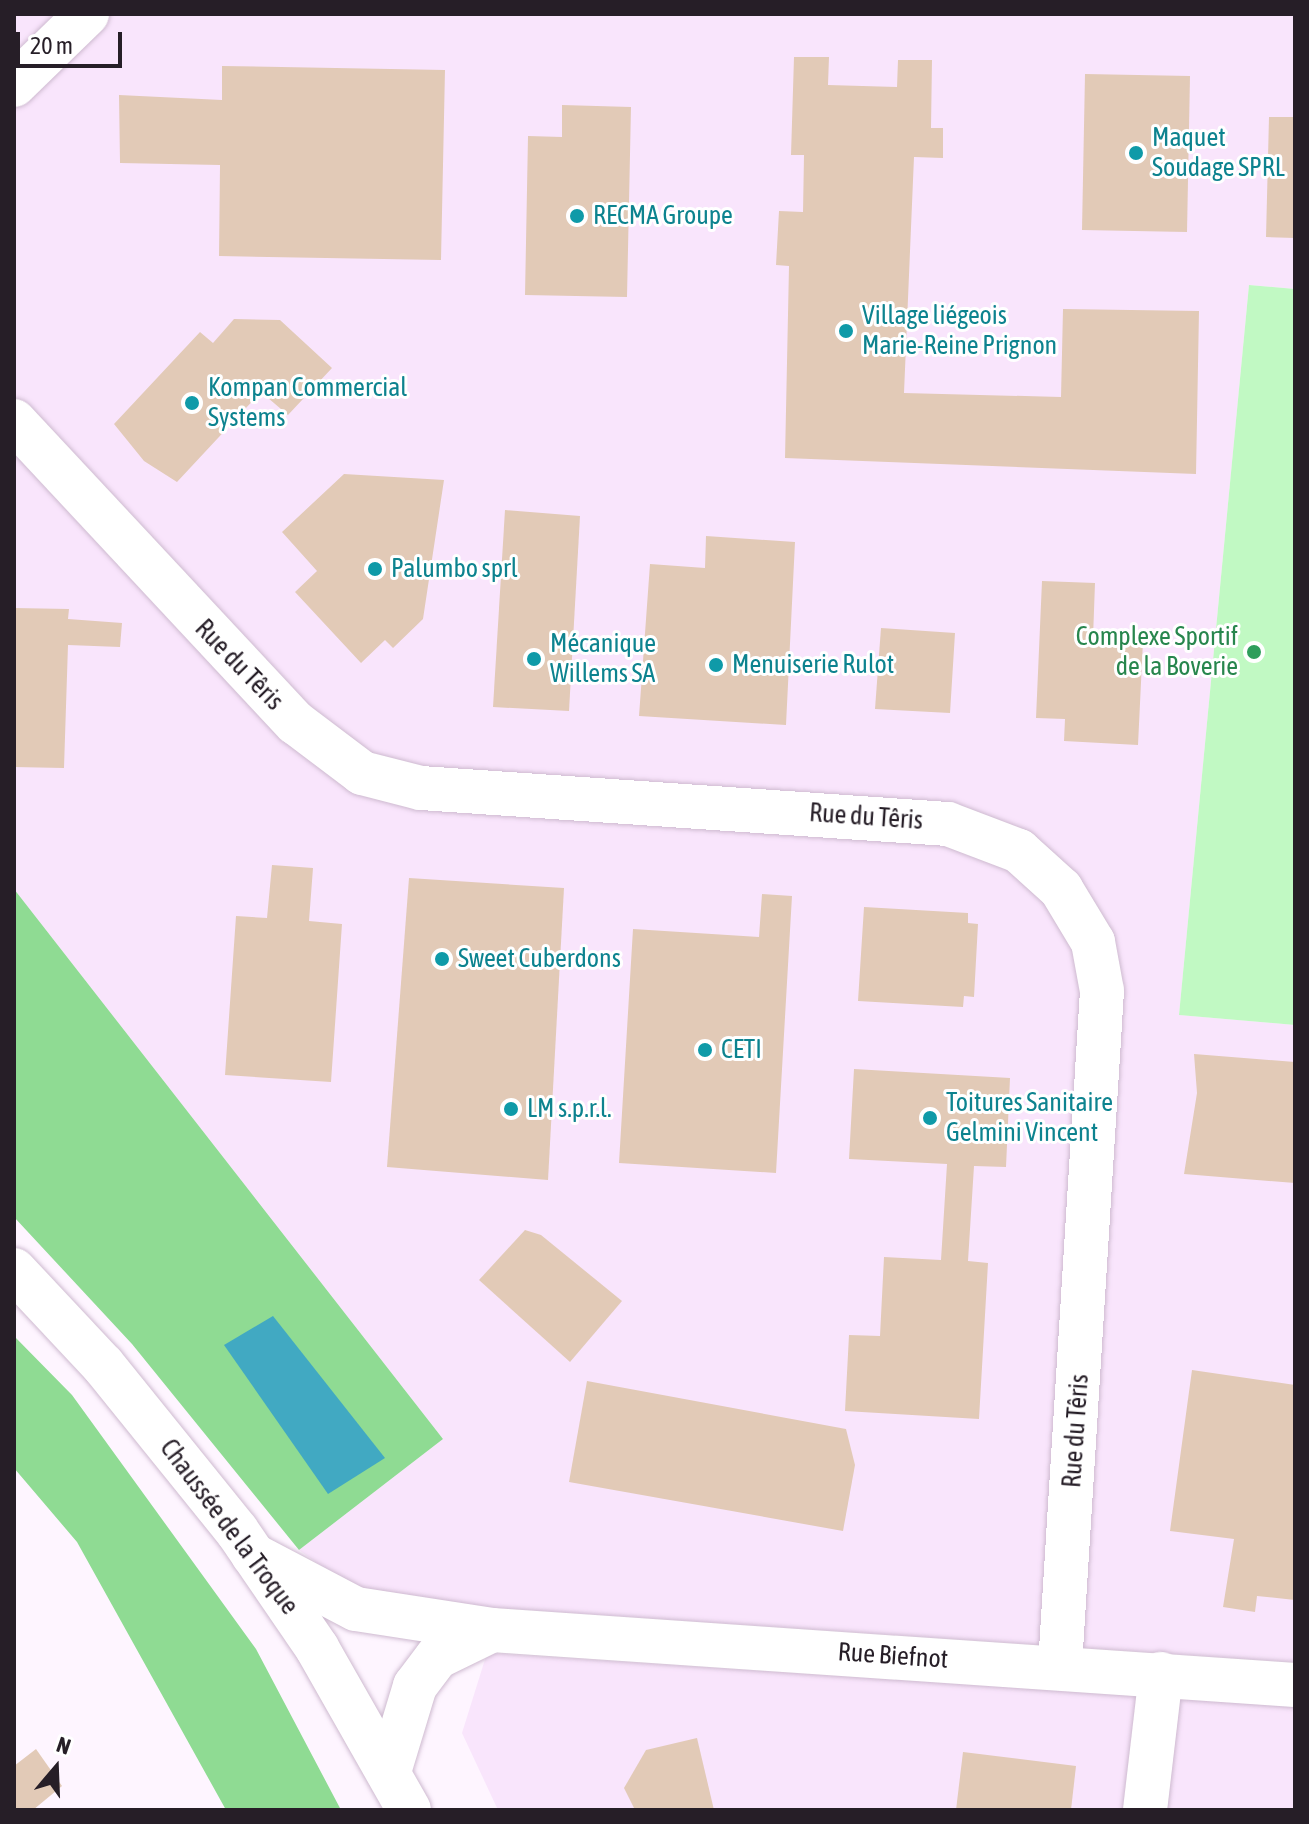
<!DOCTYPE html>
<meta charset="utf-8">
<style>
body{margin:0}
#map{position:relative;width:1309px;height:1824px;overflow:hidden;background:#fef5ff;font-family:"Asap Condensed",sans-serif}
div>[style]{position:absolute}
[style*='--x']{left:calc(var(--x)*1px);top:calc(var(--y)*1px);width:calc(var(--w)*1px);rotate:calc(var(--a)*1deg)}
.built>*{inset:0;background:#f9e5fc}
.green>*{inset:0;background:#c1f9c3}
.forest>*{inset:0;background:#8fdb93}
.water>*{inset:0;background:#41a9c2}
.building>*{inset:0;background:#e2cab7}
.roads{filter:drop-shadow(0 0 2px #cebad0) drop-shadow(0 0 2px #cebad0)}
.minor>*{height:44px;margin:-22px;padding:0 22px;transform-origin:22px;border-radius:22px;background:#fff}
.dots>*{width:22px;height:22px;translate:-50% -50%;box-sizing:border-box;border:4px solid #fff;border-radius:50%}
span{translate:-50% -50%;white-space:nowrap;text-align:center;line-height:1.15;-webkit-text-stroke:6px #fff;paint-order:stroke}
.culture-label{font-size:26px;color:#0d838f}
.left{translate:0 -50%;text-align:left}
.leisure-label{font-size:26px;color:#27864d}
.right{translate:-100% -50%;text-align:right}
.street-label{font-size:26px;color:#261e27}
.frame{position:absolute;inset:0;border:16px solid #261e27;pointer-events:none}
.north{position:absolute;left:16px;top:1728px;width:80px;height:80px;-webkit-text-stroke:6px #fff;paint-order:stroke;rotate:19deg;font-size:22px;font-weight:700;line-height:32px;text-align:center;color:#261e27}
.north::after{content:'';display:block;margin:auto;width:28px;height:36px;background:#261e27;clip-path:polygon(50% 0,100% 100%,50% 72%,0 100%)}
.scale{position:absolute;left:16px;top:32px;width:106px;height:36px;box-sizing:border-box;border:4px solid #261e27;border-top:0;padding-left:10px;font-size:24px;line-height:28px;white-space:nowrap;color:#261e27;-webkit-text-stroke:6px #fff;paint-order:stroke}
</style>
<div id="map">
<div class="built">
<i style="clip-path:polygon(14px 14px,1295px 14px,1295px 289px,1249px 285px,1179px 1015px,1295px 1025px,1295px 1662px,368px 1599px,299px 1550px,443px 1439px,14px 889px)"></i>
<i style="clip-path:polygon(487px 1653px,1295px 1706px,1295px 1810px,498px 1810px,462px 1733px)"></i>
</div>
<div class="green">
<i style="clip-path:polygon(1249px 285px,1295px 289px,1295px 1025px,1179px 1015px)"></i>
</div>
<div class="forest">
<i style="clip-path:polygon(14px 889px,443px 1439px,299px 1550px,132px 1344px,14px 1217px)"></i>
<i style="clip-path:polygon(14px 1336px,72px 1395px,256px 1649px,341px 1810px,226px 1810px,77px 1542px,14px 1468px)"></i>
</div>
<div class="water">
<i style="clip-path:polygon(273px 1316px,385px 1458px,328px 1494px,224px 1345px)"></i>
</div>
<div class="building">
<i style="clip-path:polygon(794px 57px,829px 57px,828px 85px,897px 87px,898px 60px,932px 60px,931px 128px,943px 128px,943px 158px,914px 157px,904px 393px,1061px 397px,1063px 309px,1199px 311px,1196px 474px,785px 458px,789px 266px,776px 265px,779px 211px,803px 212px,804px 155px,791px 155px)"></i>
<i style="clip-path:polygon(222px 66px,445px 70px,441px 260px,219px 256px,220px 165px,120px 163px,119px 95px,222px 100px)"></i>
<i style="clip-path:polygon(1085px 74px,1190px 76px,1187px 232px,1082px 230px)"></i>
<i style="clip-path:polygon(562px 105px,631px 107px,627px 297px,525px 295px,528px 136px,562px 137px)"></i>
<i style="clip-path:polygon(1269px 117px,1295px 117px,1295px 238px,1266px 237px)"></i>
<i style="clip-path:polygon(234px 319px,280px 320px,332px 368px,288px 415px,261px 392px,177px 482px,144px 461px,114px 424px,200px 332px,213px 343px)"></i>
<i style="clip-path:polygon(344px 474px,444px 480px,423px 619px,393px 648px,385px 640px,361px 663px,295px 592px,317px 571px,282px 532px)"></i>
<i style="clip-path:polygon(505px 510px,580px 516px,569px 711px,493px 707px)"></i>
<i style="clip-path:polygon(706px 536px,795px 542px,786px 725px,639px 716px,650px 564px,705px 568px)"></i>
<i style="clip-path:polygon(1042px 581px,1095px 583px,1093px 638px,1143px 641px,1138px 745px,1064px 741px,1065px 719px,1036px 718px)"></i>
<i style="clip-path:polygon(14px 608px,69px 609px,68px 619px,122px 623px,120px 647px,68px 645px,64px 768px,14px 767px)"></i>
<i style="clip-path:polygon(881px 628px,955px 633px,950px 713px,875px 709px)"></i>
<i style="clip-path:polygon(272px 865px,313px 868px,309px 921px,342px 924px,331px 1082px,225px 1075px,236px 916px,267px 918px)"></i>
<i style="clip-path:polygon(409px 878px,564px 888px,548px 1180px,387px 1167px)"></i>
<i style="clip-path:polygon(762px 894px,792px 896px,776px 1173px,619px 1163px,633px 929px,759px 937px)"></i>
<i style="clip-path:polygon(864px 907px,968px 913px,968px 923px,978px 924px,974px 997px,964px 996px,963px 1007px,858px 1001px)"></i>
<i style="clip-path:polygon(1194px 1054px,1295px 1062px,1295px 1183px,1184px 1174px,1197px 1093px)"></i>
<i style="clip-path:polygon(854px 1069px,1010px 1078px,1006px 1167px,974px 1166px,968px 1261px,988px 1263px,979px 1419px,845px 1411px,849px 1335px,880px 1336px,884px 1257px,941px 1260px,947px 1164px,849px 1159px)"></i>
<i style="clip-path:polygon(525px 1230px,541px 1235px,622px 1301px,570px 1362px,479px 1280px)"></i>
<i style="clip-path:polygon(1192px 1370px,1295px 1385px,1295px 1600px,1257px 1596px,1255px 1612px,1223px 1607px,1234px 1539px,1170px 1531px)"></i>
<i style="clip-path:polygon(587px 1381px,846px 1429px,855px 1465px,843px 1531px,569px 1482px)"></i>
<i style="clip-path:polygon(697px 1738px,714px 1810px,635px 1810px,624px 1788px,646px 1750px)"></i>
<i style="clip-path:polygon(36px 1749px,62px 1786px,33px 1810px,14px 1810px,14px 1766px)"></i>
<i style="clip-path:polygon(963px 1752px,1076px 1766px,1071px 1810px,956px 1810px)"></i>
</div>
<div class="roads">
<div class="minor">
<i style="--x:14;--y:85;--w:102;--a:-44.2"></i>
<i style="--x:14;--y:421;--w:413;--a:47"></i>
<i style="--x:296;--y:723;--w:83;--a:37.1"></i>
<i style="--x:362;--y:773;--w:61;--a:14.3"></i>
<i style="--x:421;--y:788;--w:528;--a:3.91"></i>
<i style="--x:948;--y:824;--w:76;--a:20.8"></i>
<i style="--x:1019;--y:851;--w:57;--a:42.1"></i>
<i style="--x:1061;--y:889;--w:62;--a:58.9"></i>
<i style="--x:1093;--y:942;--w:50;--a:79.6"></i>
<i style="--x:1102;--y:991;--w:676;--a:93.56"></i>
<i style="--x:14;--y:1270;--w:130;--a:46.9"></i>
<i style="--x:103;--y:1365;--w:213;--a:51.1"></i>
<i style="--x:237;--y:1531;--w:142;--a:55.6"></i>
<i style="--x:317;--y:1648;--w:186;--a:60.4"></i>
<i style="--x:253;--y:1555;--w:116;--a:27.7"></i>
<i style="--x:356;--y:1609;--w:138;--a:8.8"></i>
<i style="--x:492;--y:1630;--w:805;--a:3.92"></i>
<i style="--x:389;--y:1772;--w:90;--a:-73.2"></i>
<i style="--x:415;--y:1686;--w:36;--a:-53"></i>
<i style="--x:437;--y:1657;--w:61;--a:-26.1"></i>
<i style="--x:1145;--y:1810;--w:137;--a:-83.3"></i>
</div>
</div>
<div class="dots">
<i style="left:1136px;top:153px;background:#0f9aa8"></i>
<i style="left:577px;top:216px;background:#0f9aa8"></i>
<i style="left:846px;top:331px;background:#0f9aa8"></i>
<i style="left:192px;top:403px;background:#0f9aa8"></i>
<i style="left:375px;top:569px;background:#0f9aa8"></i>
<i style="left:1254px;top:652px;background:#2e9e5b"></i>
<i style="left:534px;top:659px;background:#0f9aa8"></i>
<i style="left:716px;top:665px;background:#0f9aa8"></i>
<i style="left:442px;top:959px;background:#0f9aa8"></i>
<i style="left:705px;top:1050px;background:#0f9aa8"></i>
<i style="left:511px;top:1109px;background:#0f9aa8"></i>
<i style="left:930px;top:1118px;background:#0f9aa8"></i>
</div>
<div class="culture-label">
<span class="left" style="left:1152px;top:153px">Maquet<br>Soudage SPRL</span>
<span class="left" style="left:593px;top:216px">RECMA Groupe</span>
<span class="left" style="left:862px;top:331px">Village liégeois<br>Marie-Reine Prignon</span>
<span class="left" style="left:208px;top:403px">Kompan Commercial<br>Systems</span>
<span class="left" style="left:391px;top:569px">Palumbo sprl</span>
<span class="left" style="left:550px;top:659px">Mécanique<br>Willems SA</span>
<span class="left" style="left:732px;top:665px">Menuiserie Rulot</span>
<span class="left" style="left:458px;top:959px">Sweet Cuberdons</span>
<span class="left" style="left:721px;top:1050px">CETI</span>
<span class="left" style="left:946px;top:1118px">Toitures Sanitaire<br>Gelmini Vincent</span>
<span class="left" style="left:527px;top:1109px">LM s.p.r.l.</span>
</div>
<div class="leisure-label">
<span class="right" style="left:1238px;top:652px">Complexe Sportif<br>de la Boverie</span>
</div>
<div class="street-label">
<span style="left:239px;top:665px;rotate:46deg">Rue du Têris</span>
<span style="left:866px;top:817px;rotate:4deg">Rue du Têris</span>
<span style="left:1076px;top:1431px;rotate:-86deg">Rue du Têris</span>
<span style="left:229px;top:1527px;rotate:53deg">Chaussée de la Troque</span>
<span style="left:893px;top:1656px;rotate:4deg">Rue Biefnot</span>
</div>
<div class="frame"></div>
<div class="north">N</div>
<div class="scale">20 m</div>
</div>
